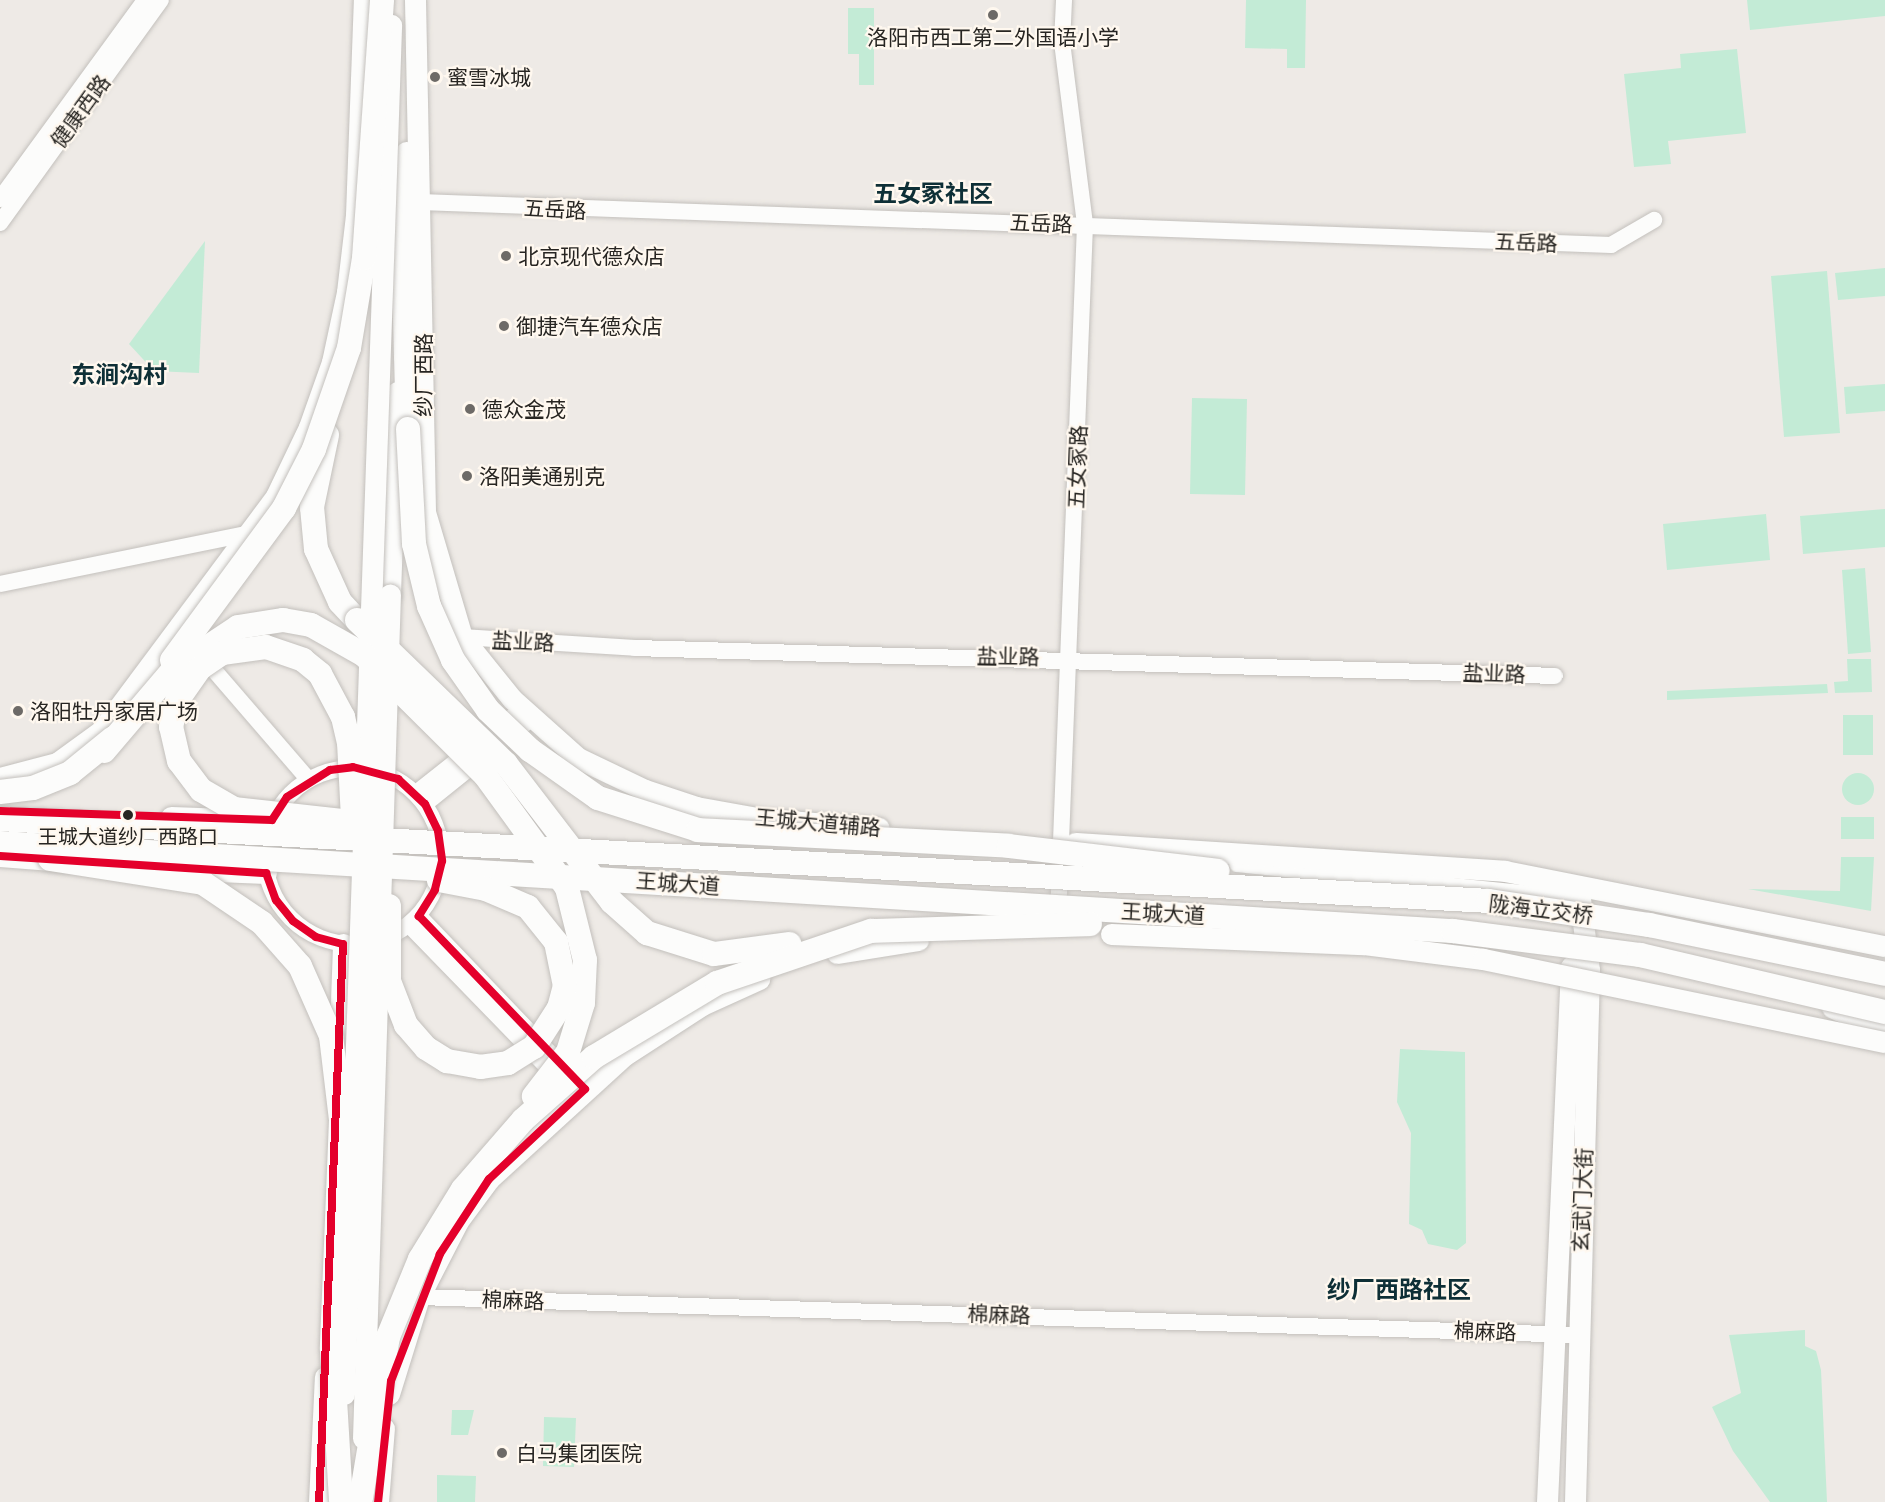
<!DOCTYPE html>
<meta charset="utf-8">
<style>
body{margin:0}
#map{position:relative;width:1885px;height:1502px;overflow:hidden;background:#eeeae6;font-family:Manrope,"Noto Sans SC",sans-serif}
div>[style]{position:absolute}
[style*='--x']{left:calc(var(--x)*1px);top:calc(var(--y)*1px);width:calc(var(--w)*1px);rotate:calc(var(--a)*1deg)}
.green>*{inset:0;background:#c3ebd6}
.round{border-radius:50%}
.roads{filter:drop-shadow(0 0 2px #c3c0bc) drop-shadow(0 0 2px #c3c0bc)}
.minor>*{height:16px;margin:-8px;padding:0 8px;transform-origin:8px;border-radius:8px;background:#fcfcfb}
.minor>.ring{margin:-8px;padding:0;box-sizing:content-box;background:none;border:16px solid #fcfcfb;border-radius:50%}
.major>*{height:21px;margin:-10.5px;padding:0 10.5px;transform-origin:10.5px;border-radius:10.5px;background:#fcfcfb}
.highway>*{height:24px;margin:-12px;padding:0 12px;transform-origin:12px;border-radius:12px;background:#fcfcfb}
.bridges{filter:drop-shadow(0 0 2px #c3c0bc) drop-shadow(0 0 2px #c3c0bc)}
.major-bridge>*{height:21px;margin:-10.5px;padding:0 10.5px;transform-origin:10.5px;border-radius:10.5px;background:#fcfcfb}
.highway-bridge>*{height:24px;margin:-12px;padding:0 12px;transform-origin:12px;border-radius:12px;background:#fcfcfb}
.bus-1>*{height:8px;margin:-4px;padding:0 4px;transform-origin:4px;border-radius:4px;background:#e4002b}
.dots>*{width:16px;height:16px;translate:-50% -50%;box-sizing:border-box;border:3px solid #fff8ef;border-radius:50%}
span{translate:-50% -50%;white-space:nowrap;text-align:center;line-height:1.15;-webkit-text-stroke:4.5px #fff8ef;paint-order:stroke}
.bus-label{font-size:20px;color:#272522}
.poi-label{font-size:21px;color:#272522}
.left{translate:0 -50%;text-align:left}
.street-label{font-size:21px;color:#272522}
.quarter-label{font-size:24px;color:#0e2f36;font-weight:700}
</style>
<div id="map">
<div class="green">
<i style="clip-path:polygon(1246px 0,1306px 0,1305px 68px,1287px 68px,1287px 49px,1245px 48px)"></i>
<i style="clip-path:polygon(1747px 0,1885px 0,1885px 16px,1750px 30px)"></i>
<i style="clip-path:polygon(848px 8px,874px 8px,874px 85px,859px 85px,859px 54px,848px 54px)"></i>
<i style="clip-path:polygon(1737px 49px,1746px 133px,1668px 141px,1671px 164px,1634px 167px,1624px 74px,1681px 68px,1680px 54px)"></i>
<i style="clip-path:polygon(205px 241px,199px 373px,154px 371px,129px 344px)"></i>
<i style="clip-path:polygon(1885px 268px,1885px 296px,1838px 300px,1835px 273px)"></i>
<i style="clip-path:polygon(1827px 271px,1840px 433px,1784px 437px,1771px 276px)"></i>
<i style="clip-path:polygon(1885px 384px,1885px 411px,1846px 414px,1844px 387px)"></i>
<i style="clip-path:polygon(1192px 398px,1247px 399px,1245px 495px,1190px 494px)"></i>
<i style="clip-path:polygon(1885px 509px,1885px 547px,1803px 554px,1800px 516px)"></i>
<i style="clip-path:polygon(1766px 514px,1770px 560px,1667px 570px,1663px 524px)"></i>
<i style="clip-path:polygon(1865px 568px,1871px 652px,1848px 654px,1842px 570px)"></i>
<i style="clip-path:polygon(1847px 659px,1871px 659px,1872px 692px,1835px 693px,1834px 682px,1848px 681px)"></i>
<i style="clip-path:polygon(1827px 684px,1828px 693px,1667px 700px,1667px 691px)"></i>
<i style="clip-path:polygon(1843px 715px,1873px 715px,1873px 755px,1843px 755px)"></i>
<i class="round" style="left:1842px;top:773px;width:32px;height:32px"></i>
<i style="clip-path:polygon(1841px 817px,1874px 817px,1874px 839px,1841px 839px)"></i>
<i style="clip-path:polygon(1841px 857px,1874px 857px,1871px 911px,1748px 889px,1840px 891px)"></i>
<i style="clip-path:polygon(1400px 1049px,1465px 1052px,1466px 1243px,1457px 1250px,1428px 1244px,1422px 1230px,1409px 1224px,1411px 1133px,1397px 1102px)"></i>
<i style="clip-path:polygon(1805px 1330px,1805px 1346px,1816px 1351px,1821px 1370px,1827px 1502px,1770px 1502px,1733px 1451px,1712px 1407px,1741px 1393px,1729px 1335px)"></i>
<i style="clip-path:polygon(452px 1410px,474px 1410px,468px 1435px,451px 1435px)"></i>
<i style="clip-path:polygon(544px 1417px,576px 1418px,574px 1467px,543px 1466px)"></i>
<i style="clip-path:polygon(437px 1475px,476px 1476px,475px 1502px,437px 1502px)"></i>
</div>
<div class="roads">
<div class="minor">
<i style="--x:0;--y:199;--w:246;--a:-53.9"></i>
<i style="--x:420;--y:202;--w:1192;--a:2.07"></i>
<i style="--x:1611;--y:245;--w:50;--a:-30.2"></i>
<i style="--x:0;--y:223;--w:275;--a:-54.2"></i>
<i style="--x:0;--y:584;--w:250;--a:-11.5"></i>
<i style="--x:462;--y:637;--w:173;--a:3.6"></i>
<i style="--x:635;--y:648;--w:920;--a:1.74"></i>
<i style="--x:201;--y:655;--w:164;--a:49.2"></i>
<i class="ring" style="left:265px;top:768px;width:160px;height:160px"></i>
<i style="--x:416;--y:793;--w:135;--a:-38.4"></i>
<i style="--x:425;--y:804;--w:137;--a:-38.8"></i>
<i style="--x:1237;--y:864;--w:345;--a:5.8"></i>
<i style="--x:419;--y:916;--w:211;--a:46.3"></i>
<i style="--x:1058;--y:918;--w:695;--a:-87.77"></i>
<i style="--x:1085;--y:224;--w:182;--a:-97.2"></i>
<i style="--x:1062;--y:43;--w:43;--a:-87.3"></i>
<i style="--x:409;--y:925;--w:215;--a:45.8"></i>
<i style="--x:419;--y:1297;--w:1160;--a:1.88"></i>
</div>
<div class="major">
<i style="--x:415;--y:0;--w:512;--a:88.88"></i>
<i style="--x:425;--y:512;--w:130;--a:73.5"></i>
<i style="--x:462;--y:637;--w:80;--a:51.1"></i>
<i style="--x:512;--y:699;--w:89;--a:41.8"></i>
<i style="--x:578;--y:758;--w:74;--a:25.5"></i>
<i style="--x:645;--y:790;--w:54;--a:18.4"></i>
<i style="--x:696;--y:807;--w:68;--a:10.2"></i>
<i style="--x:763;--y:819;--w:116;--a:4.4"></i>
<i style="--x:402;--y:229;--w:77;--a:-87"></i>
<i style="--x:390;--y:594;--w:202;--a:-88"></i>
<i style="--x:0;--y:778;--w:59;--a:-14.7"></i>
<i style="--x:57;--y:763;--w:54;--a:-36"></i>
<i style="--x:101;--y:731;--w:293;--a:-53.3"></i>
<i style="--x:276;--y:496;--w:76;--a:-64.4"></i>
<i style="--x:309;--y:427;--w:69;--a:-70.5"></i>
<i style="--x:332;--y:362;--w:72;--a:-77.9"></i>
<i style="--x:347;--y:292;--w:78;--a:-83.3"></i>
<i style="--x:356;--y:215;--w:215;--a:-87.9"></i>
<i style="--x:171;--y:817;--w:85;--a:2"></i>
<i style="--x:1075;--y:843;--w:431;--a:3.7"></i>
<i style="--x:1505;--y:871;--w:387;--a:11.2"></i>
<i style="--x:0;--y:856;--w:65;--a:4.4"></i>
<i style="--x:168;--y:869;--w:98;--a:2.3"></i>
<i style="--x:837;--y:953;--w:82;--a:-9.1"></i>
<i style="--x:339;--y:1055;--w:111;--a:-87.9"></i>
<i style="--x:389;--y:1394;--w:102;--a:-72.8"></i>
<i style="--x:419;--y:1297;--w:85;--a:-62.8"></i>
<i style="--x:458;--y:1221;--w:52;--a:-53.6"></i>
<i style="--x:489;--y:1179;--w:184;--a:-42.4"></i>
<i style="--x:625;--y:1055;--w:92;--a:-33"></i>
<i style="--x:702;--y:1005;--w:63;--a:-24.5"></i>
<i style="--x:319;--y:1502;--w:125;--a:-87.3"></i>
<i style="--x:378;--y:1502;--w:74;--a:-85.4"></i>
<i style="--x:1547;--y:1502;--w:536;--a:-87.43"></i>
<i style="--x:1575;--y:1502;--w:532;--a:-88.49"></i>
<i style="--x:1589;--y:970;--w:72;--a:-97.2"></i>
</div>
<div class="highway">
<i style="--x:402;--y:214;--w:215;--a:88.4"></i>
<i style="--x:327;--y:435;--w:74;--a:101.8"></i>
<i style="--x:312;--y:507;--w:42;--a:84.6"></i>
<i style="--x:316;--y:549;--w:58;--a:65.6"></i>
<i style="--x:340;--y:602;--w:25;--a:47"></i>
<i style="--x:1834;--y:1007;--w:56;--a:23.3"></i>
</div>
</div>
<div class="bridges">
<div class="major-bridge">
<i style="--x:1111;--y:934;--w:253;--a:2.3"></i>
<i style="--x:1364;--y:944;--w:120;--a:7.2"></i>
<i style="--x:1483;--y:959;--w:410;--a:11.7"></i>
<i style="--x:344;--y:1394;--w:1370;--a:-88.03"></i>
<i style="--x:363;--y:1438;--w:844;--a:-88.17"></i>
</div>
<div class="highway-bridge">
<i style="--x:408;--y:429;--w:115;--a:87"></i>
<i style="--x:414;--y:544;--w:64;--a:76.4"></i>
<i style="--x:429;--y:606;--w:59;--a:66"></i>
<i style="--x:453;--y:660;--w:61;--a:55"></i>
<i style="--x:488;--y:710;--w:58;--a:43.6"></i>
<i style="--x:530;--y:750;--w:83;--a:35.2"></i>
<i style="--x:598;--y:798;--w:105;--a:17.7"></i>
<i style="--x:698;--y:830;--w:311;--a:2.9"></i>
<i style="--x:1009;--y:846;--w:210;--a:6.8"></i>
<i style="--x:357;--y:620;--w:207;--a:44"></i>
<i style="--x:506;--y:764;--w:174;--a:52.5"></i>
<i style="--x:612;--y:902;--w:47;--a:41.5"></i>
<i style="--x:647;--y:933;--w:70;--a:17.4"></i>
<i style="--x:714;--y:954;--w:76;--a:-7.6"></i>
<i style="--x:172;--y:660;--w:189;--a:-53.6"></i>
<i style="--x:284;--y:508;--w:66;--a:-63"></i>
<i style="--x:314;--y:449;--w:107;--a:-70.9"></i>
<i style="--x:349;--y:348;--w:91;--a:-80.5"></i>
<i style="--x:364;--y:258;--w:259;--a:-86"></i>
<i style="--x:104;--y:751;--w:105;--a:-49.6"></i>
<i style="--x:172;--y:671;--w:79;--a:-33.7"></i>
<i style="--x:238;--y:627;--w:46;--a:-8.8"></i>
<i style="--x:283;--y:620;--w:28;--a:10"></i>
<i style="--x:311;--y:625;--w:61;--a:29.5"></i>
<i style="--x:364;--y:655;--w:170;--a:44.8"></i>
<i style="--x:485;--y:775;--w:140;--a:54"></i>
<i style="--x:567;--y:888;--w:74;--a:76"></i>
<i style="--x:585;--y:960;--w:43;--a:92.7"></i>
<i style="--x:583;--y:1003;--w:51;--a:107"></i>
<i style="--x:568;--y:1052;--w:56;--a:127.7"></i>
<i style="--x:0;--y:792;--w:33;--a:-7"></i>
<i style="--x:33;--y:788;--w:40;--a:-22"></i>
<i style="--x:70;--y:773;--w:55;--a:-39.1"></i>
<i style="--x:0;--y:819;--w:1490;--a:3.15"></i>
<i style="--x:1488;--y:901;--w:163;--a:8.5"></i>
<i style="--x:1649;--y:925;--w:241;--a:11.7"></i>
<i style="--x:342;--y:821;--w:109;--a:-173.7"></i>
<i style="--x:234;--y:809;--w:38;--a:-150"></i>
<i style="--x:201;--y:790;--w:36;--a:-127"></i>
<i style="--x:179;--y:761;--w:35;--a:-103"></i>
<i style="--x:171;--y:727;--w:27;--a:-77"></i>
<i style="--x:177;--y:701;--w:40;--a:-55.1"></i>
<i style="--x:200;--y:668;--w:27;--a:-34"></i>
<i style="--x:222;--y:653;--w:44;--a:-7.8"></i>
<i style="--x:266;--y:647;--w:39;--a:19"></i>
<i style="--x:303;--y:660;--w:22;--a:39"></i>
<i style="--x:320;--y:674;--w:49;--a:61.9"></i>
<i style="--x:343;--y:717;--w:26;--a:77"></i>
<i style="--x:349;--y:742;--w:77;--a:87"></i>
<i style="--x:0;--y:843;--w:1456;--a:3.47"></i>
<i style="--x:1453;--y:931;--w:189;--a:7.3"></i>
<i style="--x:1640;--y:955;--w:252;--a:13.1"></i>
<i style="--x:50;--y:859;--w:155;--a:8.9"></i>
<i style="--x:203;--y:883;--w:71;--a:34.1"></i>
<i style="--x:262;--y:923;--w:57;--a:48.5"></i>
<i style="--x:300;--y:966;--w:77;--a:66.1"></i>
<i style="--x:331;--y:1036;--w:85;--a:83.2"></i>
<i style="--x:341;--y:1120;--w:229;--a:92.3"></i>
<i style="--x:332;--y:1349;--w:151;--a:86.6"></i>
<i style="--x:389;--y:906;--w:75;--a:90"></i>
<i style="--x:389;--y:981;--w:47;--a:68.9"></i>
<i style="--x:406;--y:1025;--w:30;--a:49"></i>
<i style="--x:426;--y:1048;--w:25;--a:32"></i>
<i style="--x:447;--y:1061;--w:34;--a:10"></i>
<i style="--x:480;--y:1067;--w:28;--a:-8"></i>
<i style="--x:508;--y:1063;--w:31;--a:-32"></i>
<i style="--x:534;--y:1047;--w:46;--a:-57.3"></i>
<i style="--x:559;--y:1008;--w:23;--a:-75"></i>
<i style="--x:565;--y:986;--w:45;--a:-101.6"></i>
<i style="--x:556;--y:942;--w:45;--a:-128.7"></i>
<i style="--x:528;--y:907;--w:46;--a:-156.8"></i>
<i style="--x:486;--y:889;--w:48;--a:-169.2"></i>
<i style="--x:361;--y:1498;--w:163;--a:-80.5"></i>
<i style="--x:388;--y:1337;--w:84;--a:-67.7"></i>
<i style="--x:420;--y:1259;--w:82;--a:-58.4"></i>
<i style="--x:463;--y:1189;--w:91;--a:-49"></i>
<i style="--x:523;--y:1120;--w:95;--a:-41.6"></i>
<i style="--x:594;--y:1057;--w:144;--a:-31"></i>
<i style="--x:717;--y:983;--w:163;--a:-18.7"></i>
<i style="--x:871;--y:931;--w:219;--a:-1.8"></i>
</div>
</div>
<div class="bus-1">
<i style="--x:0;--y:811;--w:272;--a:1.9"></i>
<i style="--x:272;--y:820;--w:27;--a:-57"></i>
<i style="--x:287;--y:797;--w:51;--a:-32.1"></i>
<i style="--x:330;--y:770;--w:23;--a:-7"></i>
<i style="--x:353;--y:767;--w:47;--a:14.9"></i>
<i style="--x:398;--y:779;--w:37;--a:43"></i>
<i style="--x:425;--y:804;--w:30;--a:64"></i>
<i style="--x:438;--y:831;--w:30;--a:82"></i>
<i style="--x:442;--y:861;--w:30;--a:104"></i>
<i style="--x:435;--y:890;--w:31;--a:122"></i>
<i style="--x:419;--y:916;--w:240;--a:46.2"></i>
<i style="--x:585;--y:1089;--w:132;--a:136.8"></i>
<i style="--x:489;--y:1179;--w:90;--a:123.2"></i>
<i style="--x:440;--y:1254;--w:136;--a:111.1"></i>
<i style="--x:391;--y:1381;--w:122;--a:96.1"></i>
<i style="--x:0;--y:856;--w:267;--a:3.7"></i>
<i style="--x:266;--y:873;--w:29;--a:70"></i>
<i style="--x:276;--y:900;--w:27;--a:51"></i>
<i style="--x:293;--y:921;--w:28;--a:35"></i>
<i style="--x:316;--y:937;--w:28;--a:15"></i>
<i style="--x:343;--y:944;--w:559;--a:92.46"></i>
</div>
<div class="dots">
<i style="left:993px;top:15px;background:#6d6a67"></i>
<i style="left:435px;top:77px;background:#6d6a67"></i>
<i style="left:506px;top:256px;background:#6d6a67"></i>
<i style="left:504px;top:326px;background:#6d6a67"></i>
<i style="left:470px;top:409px;background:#6d6a67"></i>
<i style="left:467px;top:476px;background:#6d6a67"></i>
<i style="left:18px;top:711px;background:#6d6a67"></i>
<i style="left:128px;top:815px;background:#272522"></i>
<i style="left:502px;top:1453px;background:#6d6a67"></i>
</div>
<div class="bus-label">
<span style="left:128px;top:836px">王城大道纱厂西路口</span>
</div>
<div class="poi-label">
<span style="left:993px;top:37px">洛阳市西工第二外国语小学</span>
<span class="left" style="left:447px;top:77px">蜜雪冰城</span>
<span class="left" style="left:518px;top:256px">北京现代德众店</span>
<span class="left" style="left:516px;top:326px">御捷汽车德众店</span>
<span class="left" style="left:482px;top:409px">德众金茂</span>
<span class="left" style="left:479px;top:476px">洛阳美通别克</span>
<span class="left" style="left:30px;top:711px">洛阳牡丹家居广场</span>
<span class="left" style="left:516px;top:1453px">白马集团医院</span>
</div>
<div class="street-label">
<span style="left:80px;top:111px;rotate:-54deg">健康西路</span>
<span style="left:555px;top:209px;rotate:3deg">五岳路</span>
<span style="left:1041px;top:223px;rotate:2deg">五岳路</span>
<span style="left:1526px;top:242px;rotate:2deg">五岳路</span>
<span style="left:423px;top:375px;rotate:-90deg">纱厂西路</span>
<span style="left:1077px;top:467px;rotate:-88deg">五女冢路</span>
<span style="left:523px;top:641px;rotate:3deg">盐业路</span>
<span style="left:1008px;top:656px;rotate:1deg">盐业路</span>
<span style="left:1494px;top:673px;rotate:2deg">盐业路</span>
<span style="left:818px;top:822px;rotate:5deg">王城大道辅路</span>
<span style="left:678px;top:883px;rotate:4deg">王城大道</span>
<span style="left:1541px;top:909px;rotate:7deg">陇海立交桥</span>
<span style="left:1163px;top:913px;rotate:3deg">王城大道</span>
<span style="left:1582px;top:1200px;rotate:-88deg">玄武门大街</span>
<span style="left:513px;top:1300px;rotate:2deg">棉麻路</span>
<span style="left:999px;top:1314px;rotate:2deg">棉麻路</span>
<span style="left:1485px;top:1331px;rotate:2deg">棉麻路</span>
</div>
<div class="quarter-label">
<span style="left:933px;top:193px">五女冢社区</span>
<span style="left:119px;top:374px">东涧沟村</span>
<span style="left:1399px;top:1289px">纱厂西路社区</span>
</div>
</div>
